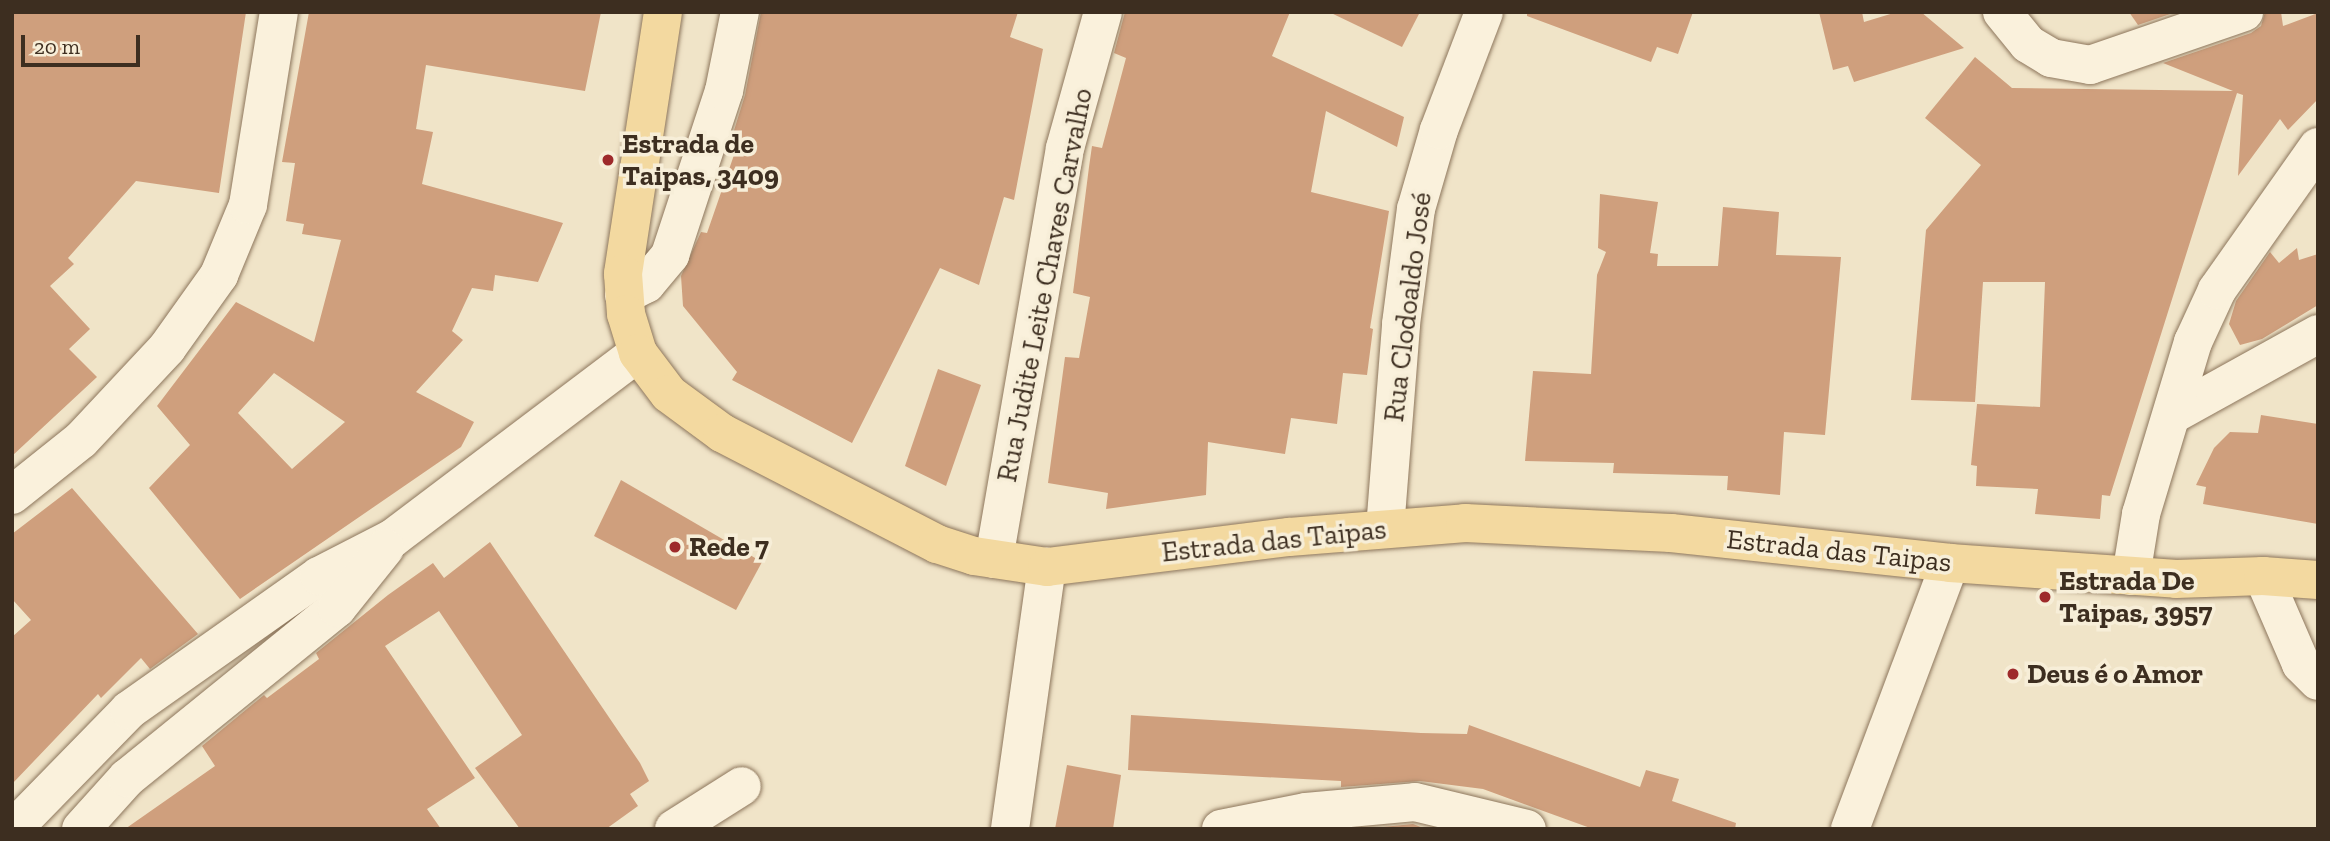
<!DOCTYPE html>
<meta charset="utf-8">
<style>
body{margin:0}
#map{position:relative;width:2330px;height:841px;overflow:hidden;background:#f0e4c8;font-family:"Zilla Slab",serif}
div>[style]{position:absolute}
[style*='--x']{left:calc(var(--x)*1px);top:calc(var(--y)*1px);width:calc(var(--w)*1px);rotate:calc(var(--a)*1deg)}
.building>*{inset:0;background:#cf9f7d}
.roads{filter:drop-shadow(0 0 2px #8d765c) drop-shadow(0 0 2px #8d765c)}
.minor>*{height:38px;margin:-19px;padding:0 19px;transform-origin:19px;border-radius:19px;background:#faf1dc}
.major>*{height:38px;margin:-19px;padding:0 19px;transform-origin:19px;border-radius:19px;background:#f3d9a0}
.dots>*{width:19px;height:19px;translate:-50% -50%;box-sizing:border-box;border:4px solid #f7eed8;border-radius:50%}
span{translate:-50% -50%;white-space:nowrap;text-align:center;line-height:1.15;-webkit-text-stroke:7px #f7eed8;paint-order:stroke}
.poi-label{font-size:28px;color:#3d2e20;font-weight:700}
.left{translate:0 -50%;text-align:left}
.street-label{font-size:28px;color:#3d2e20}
.frame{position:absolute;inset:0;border:14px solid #3d2e20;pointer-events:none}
.scale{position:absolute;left:21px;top:35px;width:119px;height:32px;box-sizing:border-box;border:4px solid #3d2e20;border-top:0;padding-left:9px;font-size:21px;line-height:24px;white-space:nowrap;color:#3d2e20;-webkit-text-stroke:5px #f7eed8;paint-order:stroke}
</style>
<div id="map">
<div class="building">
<i style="clip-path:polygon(12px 12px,246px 12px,219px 193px,136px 181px,68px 258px,74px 264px,50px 286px,90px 329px,69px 349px,97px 377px,12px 456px)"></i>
<i style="clip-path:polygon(evenodd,309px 12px,601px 12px,585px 91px,426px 65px,416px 129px,433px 132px,422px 184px,563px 223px,538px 282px,495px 275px,493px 291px,472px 288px,452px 331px,463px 340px,416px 392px,474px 422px,461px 447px,240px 599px,149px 488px,190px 445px,157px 406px,236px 302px,314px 342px,341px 240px,302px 234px,304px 224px,286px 221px,295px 163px,282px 162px,309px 12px,274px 373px,345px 422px,292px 469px,238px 413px,274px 373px)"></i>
<i style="clip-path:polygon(761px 12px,1018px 12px,1010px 37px,1043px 49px,1014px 200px,1004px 197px,979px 285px,940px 268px,852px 443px,732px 380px,737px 372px,683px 306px,681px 276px,701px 232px,707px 233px,734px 155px,727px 153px,745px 95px)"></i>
<i style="clip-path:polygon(1125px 12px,1290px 12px,1272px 56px,1404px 117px,1397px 147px,1326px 111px,1311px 192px,1389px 211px,1370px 328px,1373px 329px,1367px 375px,1343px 373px,1337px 424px,1291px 418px,1285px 454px,1208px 442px,1206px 495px,1106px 509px,1108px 493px,1048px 483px,1065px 357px,1079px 358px,1090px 297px,1073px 293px,1089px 167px,1092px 146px,1102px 148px,1126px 58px,1114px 53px)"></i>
<i style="clip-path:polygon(1329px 12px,1420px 12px,1402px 47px)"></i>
<i style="clip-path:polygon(1527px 12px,1693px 12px,1678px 54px,1657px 47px,1651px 62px,1527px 16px)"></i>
<i style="clip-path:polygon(1819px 12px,1862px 12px,1864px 22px,1897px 12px,1921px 12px,1964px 48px,1854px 82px,1848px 66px,1833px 70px)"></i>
<i style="clip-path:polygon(2129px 12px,2176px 12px,2138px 25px)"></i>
<i style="clip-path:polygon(2265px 12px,2281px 12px,2283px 26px,2318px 13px,2318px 99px,2288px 130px,2280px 119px,2238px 176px,2243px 95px,2237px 93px,2110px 496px,2102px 495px,2100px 519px,2035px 514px,2038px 489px,1976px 486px,1977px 466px,1971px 465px,1977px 404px,2040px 407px,2045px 282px,1983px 282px,1975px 402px,1911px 400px,1926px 230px,1981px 165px,1925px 118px,1975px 57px,2012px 88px,2233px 91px,2163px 63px,2251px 33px,2261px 26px)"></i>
<i style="clip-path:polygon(1600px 194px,1658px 202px,1650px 253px,1658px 254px,1657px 266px,1718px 266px,1723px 207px,1779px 212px,1776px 255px,1841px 257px,1825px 435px,1784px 432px,1780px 495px,1727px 490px,1728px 476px,1613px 473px,1614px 463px,1525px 461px,1533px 371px,1591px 374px,1597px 275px,1606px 252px,1598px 248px)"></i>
<i style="clip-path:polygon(2297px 248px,2299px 260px,2318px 254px,2318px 305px,2262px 339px,2240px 345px,2229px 324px,2236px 301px,2270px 252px,2279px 263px)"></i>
<i style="clip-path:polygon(938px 369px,981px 385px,946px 486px,905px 466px)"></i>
<i style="clip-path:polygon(2261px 415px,2318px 424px,2318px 524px,2203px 504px,2206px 487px,2196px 485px,2214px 448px,2230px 432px,2258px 433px)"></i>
<i style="clip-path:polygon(621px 480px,762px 562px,736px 610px,594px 536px)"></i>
<i style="clip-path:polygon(72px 488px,198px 634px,150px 669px,141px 658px,101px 698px,98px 694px,12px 784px,12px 637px,31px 620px,12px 599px,12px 534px)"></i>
<i style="clip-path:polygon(490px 542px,640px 763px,649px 781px,630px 794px,638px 806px,606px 829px,520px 829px,475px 768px,522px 735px,439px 611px,385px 646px,475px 778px,427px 809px,441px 829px,125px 829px,215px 766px,202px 746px,264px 695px,267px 698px,319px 659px,316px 653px,388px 595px,433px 563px,444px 578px)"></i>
<i style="clip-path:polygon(1131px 715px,1421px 733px,1467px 734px,1469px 725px,1640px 787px,1646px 770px,1679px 779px,1672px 801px,1736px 823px,1735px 829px,1593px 829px,1483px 789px,1420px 781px,1341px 787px,1341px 781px,1128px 770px)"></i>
<i style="clip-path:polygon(1067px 765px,1121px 775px,1113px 829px,1055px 829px)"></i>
<i style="clip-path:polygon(1413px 824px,1426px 829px,1363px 829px)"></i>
</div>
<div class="roads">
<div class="minor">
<i style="--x:2002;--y:12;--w:41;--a:50.9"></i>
<i style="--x:2028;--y:44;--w:27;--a:31"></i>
<i style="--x:2051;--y:58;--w:40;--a:10"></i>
<i style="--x:2090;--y:65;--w:163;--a:-19"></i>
<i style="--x:624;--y:295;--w:25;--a:-27"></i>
<i style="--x:646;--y:284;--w:38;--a:-50"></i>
<i style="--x:670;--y:255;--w:173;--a:-71.8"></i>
<i style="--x:724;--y:91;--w:81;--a:-78.6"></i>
<i style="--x:2172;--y:415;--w:167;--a:-29"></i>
<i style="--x:12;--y:495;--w:88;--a:-38.6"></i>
<i style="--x:81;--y:440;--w:126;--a:-46.9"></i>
<i style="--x:167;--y:348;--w:90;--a:-54.5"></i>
<i style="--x:219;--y:275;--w:76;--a:-67.5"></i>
<i style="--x:248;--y:205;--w:195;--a:-80.9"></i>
<i style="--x:1385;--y:529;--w:206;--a:-85.5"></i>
<i style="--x:1401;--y:324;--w:116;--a:-82.6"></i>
<i style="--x:1416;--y:209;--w:82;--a:-73.8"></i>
<i style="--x:1439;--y:130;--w:126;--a:-69.1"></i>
<i style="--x:994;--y:559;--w:417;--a:-80.2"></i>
<i style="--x:1065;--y:148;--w:141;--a:-74.4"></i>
<i style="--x:2131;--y:576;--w:63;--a:-80.8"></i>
<i style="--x:2141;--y:514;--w:180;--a:-73.2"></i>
<i style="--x:2193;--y:342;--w:57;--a:-65.2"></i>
<i style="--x:2217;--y:290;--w:175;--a:-54.8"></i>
<i style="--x:2263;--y:576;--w:96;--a:66.6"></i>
<i style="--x:2301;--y:664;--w:24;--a:45"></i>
<i style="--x:13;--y:829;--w:166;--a:-45.7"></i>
<i style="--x:129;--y:710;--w:232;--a:-35.2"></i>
<i style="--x:319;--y:576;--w:83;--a:-27.2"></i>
<i style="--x:393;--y:538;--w:307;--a:-37.1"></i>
<i style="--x:81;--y:829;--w:69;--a:-48"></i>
<i style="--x:127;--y:778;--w:270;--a:-39"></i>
<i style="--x:337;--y:608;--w:77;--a:-51.3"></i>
<i style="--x:674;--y:829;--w:80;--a:-32.3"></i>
<i style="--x:1010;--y:829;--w:265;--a:-82"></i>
<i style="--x:1221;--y:829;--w:87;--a:-11.3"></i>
<i style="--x:1306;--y:812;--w:109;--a:-5.2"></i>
<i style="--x:1415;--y:802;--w:115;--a:13.6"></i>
<i style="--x:1850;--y:829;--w:284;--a:-69.4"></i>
</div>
<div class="major">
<i style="--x:663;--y:12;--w:265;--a:98.7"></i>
<i style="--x:623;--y:274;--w:40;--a:85.7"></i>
<i style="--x:626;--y:314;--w:41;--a:72.9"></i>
<i style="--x:638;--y:353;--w:51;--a:52.9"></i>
<i style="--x:669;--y:394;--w:66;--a:36.3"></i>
<i style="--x:722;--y:433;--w:242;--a:27.3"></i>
<i style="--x:937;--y:544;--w:39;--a:18"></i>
<i style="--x:974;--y:556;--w:74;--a:8.6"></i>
<i style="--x:1047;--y:567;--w:244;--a:-7.1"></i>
<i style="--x:1289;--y:537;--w:177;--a:-4.5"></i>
<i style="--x:1465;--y:523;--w:206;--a:2.8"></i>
<i style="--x:1671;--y:533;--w:281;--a:6.1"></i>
<i style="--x:1950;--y:563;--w:227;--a:4"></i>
<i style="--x:2176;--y:579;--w:87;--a:-2"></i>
<i style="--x:2263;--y:576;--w:55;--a:4.2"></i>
</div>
</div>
<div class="dots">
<i style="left:608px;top:160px;background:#9e2a2b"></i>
<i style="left:675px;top:547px;background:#9e2a2b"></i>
<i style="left:2045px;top:597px;background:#9e2a2b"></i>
<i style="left:2013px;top:674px;background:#9e2a2b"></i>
</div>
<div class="poi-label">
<span class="left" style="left:622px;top:160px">Estrada de<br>Taipas, 3409</span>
<span class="left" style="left:689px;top:547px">Rede 7</span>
<span class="left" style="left:2059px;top:597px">Estrada De<br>Taipas, 3957</span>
<span class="left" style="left:2027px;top:674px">Deus é o Amor</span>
</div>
<div class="street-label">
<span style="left:1045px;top:285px;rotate:-79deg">Rua Judite Leite Chaves Carvalho</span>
<span style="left:1408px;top:307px;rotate:-83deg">Rua Clodoaldo José</span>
<span style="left:1274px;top:541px;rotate:-6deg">Estrada das Taipas</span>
<span style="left:1839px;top:551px;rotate:6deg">Estrada das Taipas</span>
</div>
<div class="frame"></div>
<div class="scale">20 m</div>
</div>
